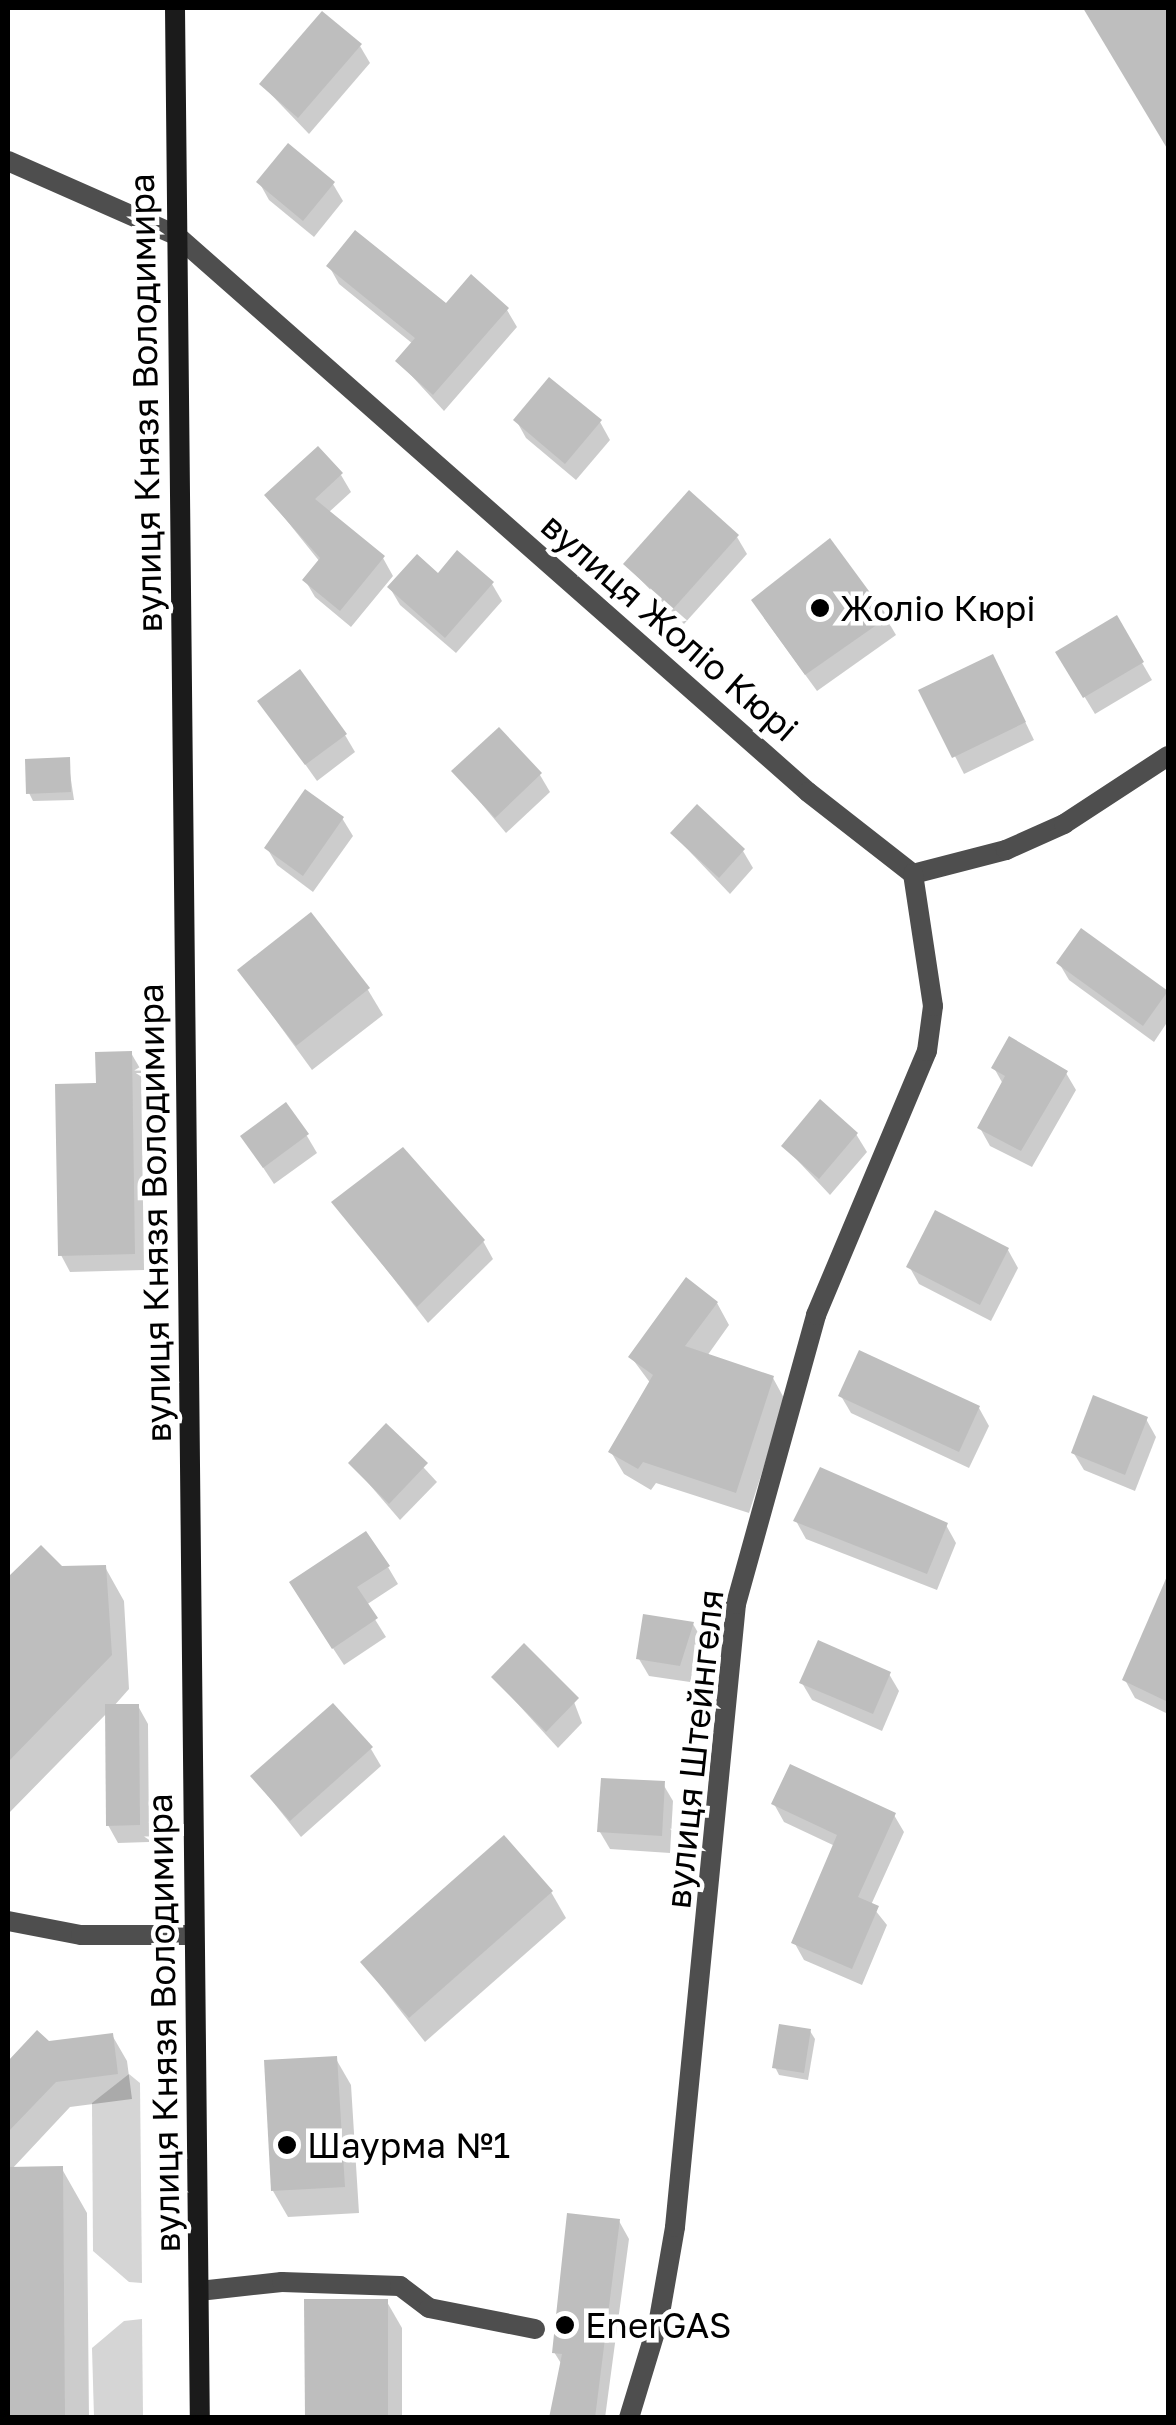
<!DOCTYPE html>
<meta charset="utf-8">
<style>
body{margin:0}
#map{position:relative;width:1176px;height:2425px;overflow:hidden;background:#fff;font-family:"Golos Text",sans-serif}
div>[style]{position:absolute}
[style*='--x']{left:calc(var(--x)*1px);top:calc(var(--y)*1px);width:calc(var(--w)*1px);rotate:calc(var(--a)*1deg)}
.green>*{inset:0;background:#d5d5d5}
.shadow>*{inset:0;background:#0003}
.building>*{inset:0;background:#bebebe}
.service>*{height:20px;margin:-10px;padding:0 10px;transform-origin:10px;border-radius:10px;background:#4e4e4e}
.minor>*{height:20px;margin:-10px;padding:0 10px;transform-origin:10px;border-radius:10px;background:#4e4e4e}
.tertiary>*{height:20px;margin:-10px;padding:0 10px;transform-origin:10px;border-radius:10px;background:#4e4e4e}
.secondary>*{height:20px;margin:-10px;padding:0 10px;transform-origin:10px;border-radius:10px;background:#1b1b1b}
.dots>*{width:28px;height:28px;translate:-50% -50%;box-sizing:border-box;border:5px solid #fff;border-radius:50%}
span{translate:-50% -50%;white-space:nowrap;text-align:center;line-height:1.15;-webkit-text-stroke:9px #fff;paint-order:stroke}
.street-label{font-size:35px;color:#000}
.poi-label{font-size:35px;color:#000}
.left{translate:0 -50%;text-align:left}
.frame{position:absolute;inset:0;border:10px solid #000;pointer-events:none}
</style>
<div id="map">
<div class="green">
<i style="clip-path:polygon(129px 2074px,140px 2083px,142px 2283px,129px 2282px,93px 2251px,92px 2103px)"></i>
<i style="clip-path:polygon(142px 2319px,143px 2417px,94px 2417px,92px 2348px,124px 2321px)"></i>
</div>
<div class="shadow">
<i style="clip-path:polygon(1085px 8px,1168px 8px,1168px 147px)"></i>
<i style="clip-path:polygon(360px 46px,370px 63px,309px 134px,262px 85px)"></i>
<i style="clip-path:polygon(259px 182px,333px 184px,343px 201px,314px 237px,269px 200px)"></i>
<i style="clip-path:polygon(329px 266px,446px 306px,507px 310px,517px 327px,444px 411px,398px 361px,413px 344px,339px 284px)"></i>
<i style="clip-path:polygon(516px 420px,600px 422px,610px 440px,576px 480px,526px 438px)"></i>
<i style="clip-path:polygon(341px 475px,351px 492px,328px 513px,383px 558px,393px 576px,351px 627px,315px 597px,305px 580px,320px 562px,267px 496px)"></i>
<i style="clip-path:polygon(737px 537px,747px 554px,684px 624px,626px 565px)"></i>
<i style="clip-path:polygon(438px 576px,492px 584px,502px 601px,456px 653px,400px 605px,390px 588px)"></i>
<i style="clip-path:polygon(764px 618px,886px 618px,896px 635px,817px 691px)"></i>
<i style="clip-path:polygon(1116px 618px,1152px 680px,1095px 714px,1058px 653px)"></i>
<i style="clip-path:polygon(1002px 674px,1034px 740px,964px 774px,922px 691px)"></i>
<i style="clip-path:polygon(261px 702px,345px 735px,355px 752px,317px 781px)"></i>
<i style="clip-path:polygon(68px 760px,74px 800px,33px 801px,29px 793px)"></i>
<i style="clip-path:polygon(454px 771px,540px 775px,550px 792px,506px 833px)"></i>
<i style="clip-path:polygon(342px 818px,353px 836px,313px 892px,277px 865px,267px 848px)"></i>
<i style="clip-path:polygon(673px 834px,743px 851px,753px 868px,730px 894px)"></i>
<i style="clip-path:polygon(1059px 963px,1166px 993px,1168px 1021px,1154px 1042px,1069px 980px)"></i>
<i style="clip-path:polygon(240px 971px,368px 990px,383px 1015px,312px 1070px)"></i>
<i style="clip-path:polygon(131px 1053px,141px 1070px,144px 1270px,70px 1272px,61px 1255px,99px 1086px)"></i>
<i style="clip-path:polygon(994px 1068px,1066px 1073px,1076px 1090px,1032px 1167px,990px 1146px,980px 1128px,1003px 1084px)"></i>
<i style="clip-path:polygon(856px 1134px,867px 1152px,830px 1195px,784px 1146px)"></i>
<i style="clip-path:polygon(307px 1136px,317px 1153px,274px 1184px,243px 1137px)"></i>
<i style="clip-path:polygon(335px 1203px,483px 1241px,493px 1259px,428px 1323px)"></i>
<i style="clip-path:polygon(1008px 1250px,1018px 1268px,991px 1321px,919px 1284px,909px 1266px)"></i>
<i style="clip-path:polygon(717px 1303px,729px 1325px,707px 1356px,773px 1378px,785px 1400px,749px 1513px,656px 1483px,651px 1490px,624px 1474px,611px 1452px,651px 1384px,631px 1357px)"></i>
<i style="clip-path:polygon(841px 1396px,979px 1408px,989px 1426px,969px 1468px,851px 1413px)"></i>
<i style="clip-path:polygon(1146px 1419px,1156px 1437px,1135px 1491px,1084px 1470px,1073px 1452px)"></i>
<i style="clip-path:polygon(386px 1427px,437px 1482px,400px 1520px,351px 1463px)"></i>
<i style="clip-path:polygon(796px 1521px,946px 1525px,956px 1543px,937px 1590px,806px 1539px)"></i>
<i style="clip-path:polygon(41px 1548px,61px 1569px,105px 1567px,124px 1601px,129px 1689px,113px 1707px,138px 1706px,148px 1724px,149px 1842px,118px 1843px,108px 1825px,108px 1712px,8px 1814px,8px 1581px)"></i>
<i style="clip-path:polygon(388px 1567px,398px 1584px,366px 1605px,386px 1637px,344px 1665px,302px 1601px)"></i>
<i style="clip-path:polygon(1150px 1622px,1168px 1631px,1168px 1714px,1135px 1698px,1125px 1680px)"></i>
<i style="clip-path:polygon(693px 1624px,703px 1641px,690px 1682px,649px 1676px,639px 1659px)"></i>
<i style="clip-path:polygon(889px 1674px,899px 1691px,882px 1731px,812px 1700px,802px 1683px)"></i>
<i style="clip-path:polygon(494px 1678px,571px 1694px,582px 1723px,558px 1748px)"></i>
<i style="clip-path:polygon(371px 1749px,381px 1766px,301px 1837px,253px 1777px)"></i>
<i style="clip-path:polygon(663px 1784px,673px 1801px,670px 1853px,610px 1849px,600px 1832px)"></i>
<i style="clip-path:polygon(774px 1804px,894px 1815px,904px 1832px,871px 1905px,887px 1925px,862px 1985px,804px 1960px,794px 1942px,835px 1846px,784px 1822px)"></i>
<i style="clip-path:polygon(551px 1892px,566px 1918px,425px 2042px,363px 1963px)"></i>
<i style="clip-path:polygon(810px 2031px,815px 2039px,808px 2080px,779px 2075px,775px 2067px)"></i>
<i style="clip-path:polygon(37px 2034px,49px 2044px,112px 2035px,127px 2061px,132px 2099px,70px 2107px,11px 2170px,62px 2169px,87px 2213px,89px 2418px,8px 2418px,8px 2064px)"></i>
<i style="clip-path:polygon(336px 2059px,351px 2085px,359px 2213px,288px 2217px,273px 2191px)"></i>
<i style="clip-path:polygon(619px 2221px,629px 2239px,605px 2418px,551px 2418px,562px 2365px,554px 2352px)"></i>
<i style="clip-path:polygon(387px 2302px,402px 2328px,402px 2418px,307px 2418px)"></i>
</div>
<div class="building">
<i style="clip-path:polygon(1083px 8px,1168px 8px,1168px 150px)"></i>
<i style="clip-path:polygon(322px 11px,362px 44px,298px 118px,259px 84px)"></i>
<i style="clip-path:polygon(288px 143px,335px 182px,303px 221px,256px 182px)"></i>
<i style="clip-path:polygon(355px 230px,446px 303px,471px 274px,509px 308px,433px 395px,395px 361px,415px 338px,326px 266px)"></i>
<i style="clip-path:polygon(549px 377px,602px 420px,565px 464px,513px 420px)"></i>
<i style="clip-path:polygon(318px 446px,343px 473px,315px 499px,385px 556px,340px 611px,302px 580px,320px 558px,264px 495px)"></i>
<i style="clip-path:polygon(689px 490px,739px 535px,673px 609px,623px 564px)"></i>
<i style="clip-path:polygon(830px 538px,888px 617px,805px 675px,751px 600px)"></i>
<i style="clip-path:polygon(457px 550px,494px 582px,445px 638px,387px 587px,417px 554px,438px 573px)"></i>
<i style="clip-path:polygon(1117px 615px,1144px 662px,1083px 698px,1055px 652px)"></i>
<i style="clip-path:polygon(993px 654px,1026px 722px,952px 758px,918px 690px)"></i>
<i style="clip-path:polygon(300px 669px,347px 734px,305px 765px,257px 701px)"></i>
<i style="clip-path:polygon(499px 727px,542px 773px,495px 818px,451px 771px)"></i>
<i style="clip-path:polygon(70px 757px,71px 792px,26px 794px,25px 759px)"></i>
<i style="clip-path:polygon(305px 789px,344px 817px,303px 876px,264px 848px)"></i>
<i style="clip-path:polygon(697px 804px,745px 849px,719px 878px,670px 833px)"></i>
<i style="clip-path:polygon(311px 912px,370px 988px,296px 1046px,237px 970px)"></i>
<i style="clip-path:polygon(1081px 928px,1168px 991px,1143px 1026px,1056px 963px)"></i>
<i style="clip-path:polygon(1009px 1036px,1068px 1071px,1021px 1151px,977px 1128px,1005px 1076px,991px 1068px)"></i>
<i style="clip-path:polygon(132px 1051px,135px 1254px,58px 1256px,55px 1084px,96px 1083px,95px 1052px)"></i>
<i style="clip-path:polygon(820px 1099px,858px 1133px,819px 1179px,781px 1146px)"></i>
<i style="clip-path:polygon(286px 1102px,309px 1134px,263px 1168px,240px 1136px)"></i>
<i style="clip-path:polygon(403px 1147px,485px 1240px,417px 1307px,331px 1202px)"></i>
<i style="clip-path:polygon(935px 1210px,1009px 1248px,980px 1305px,906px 1267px)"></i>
<i style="clip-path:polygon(686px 1277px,718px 1302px,685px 1346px,774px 1376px,736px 1493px,643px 1462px,638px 1469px,608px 1452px,653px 1375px,628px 1357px)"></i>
<i style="clip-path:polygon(859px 1350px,980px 1406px,959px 1452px,838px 1396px)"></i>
<i style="clip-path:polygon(1093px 1395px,1148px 1417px,1125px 1475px,1071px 1453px)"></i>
<i style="clip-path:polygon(386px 1423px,428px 1463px,389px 1504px,348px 1463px)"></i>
<i style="clip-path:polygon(820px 1467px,948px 1523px,927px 1574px,793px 1521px)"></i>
<i style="clip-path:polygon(366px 1531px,390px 1566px,357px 1587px,378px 1618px,332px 1649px,289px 1582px)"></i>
<i style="clip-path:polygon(41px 1545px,62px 1566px,106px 1565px,112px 1655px,8px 1762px,8px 1577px)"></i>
<i style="clip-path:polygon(1168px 1574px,1168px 1702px,1122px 1680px)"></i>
<i style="clip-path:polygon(643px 1614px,694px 1622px,680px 1666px,636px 1659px)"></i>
<i style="clip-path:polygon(818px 1640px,891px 1672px,873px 1714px,799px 1683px)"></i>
<i style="clip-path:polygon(524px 1643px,579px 1698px,546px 1732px,491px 1677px)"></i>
<i style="clip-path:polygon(333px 1703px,373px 1747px,290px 1821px,250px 1776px)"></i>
<i style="clip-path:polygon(105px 1704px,139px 1704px,140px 1825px,106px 1826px)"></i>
<i style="clip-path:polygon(790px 1764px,896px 1813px,858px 1897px,879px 1906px,852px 1969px,791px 1943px,837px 1835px,771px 1804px)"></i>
<i style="clip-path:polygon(601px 1778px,665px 1781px,662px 1836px,597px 1832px)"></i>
<i style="clip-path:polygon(504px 1835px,553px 1891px,409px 2018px,360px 1962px)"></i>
<i style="clip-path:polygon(779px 2024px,811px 2029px,804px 2073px,772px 2068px)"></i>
<i style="clip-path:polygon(37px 2030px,49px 2041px,113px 2033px,118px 2074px,56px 2082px,8px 2132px,8px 2061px)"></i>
<i style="clip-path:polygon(337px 2056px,345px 2187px,271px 2191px,264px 2060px)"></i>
<i style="clip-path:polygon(63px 2166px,65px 2418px,8px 2418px,8px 2167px)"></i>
<i style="clip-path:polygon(567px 2213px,620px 2219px,595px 2418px,549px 2418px,562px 2354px,552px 2353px)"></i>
<i style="clip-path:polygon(304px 2299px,388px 2299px,388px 2418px,305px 2418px)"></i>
</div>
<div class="service">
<i style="--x:8;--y:1921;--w:74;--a:10.9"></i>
<i style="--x:81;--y:1935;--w:113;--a:0"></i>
<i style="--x:199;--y:2291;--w:83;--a:-6.2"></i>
<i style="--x:282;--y:2282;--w:118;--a:1.9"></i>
<i style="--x:400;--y:2286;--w:36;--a:37"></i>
<i style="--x:429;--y:2308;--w:108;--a:11.2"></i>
</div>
<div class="minor">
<i style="--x:176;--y:235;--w:842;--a:41.39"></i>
<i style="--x:808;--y:792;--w:133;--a:38"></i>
<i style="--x:913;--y:874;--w:96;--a:-14.5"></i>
<i style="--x:1006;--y:850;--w:64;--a:-24.1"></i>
<i style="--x:1064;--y:824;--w:124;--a:-33.2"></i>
<i style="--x:629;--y:2418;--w:103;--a:-73.1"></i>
<i style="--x:659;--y:2319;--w:93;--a:-80.1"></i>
<i style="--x:675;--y:2227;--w:626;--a:-84.41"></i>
<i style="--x:736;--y:1604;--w:300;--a:-74.5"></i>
<i style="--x:816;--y:1315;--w:286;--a:-67.2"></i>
<i style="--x:927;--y:1051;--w:45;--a:-82.4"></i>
<i style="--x:933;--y:1006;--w:134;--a:-98.6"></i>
</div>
<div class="tertiary">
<i style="--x:8;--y:161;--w:184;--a:23.8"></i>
</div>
<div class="secondary">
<i style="--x:175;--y:8;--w:2410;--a:89.41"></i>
</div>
<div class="dots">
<i style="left:820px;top:608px;background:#000"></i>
<i style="left:287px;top:2145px;background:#000"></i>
<i style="left:565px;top:2325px;background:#000"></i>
</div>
<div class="street-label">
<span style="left:145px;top:403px;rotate:-91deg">вулиця Князя Володимира</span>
<span style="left:670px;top:627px;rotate:41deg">вулиця Жоліо Кюрі</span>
<span style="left:154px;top:1213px;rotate:-91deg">вулиця Князя Володимира</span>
<span style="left:694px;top:1749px;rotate:-84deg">вулиця Штейнгеля</span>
<span style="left:163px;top:2023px;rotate:-91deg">вулиця Князя Володимира</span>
</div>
<div class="poi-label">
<span class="left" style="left:840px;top:608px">Жоліо Кюрі</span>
<span class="left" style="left:307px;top:2145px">Шаурма №1</span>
<span class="left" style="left:585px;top:2325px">EnerGAS</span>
</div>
<div class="frame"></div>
</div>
